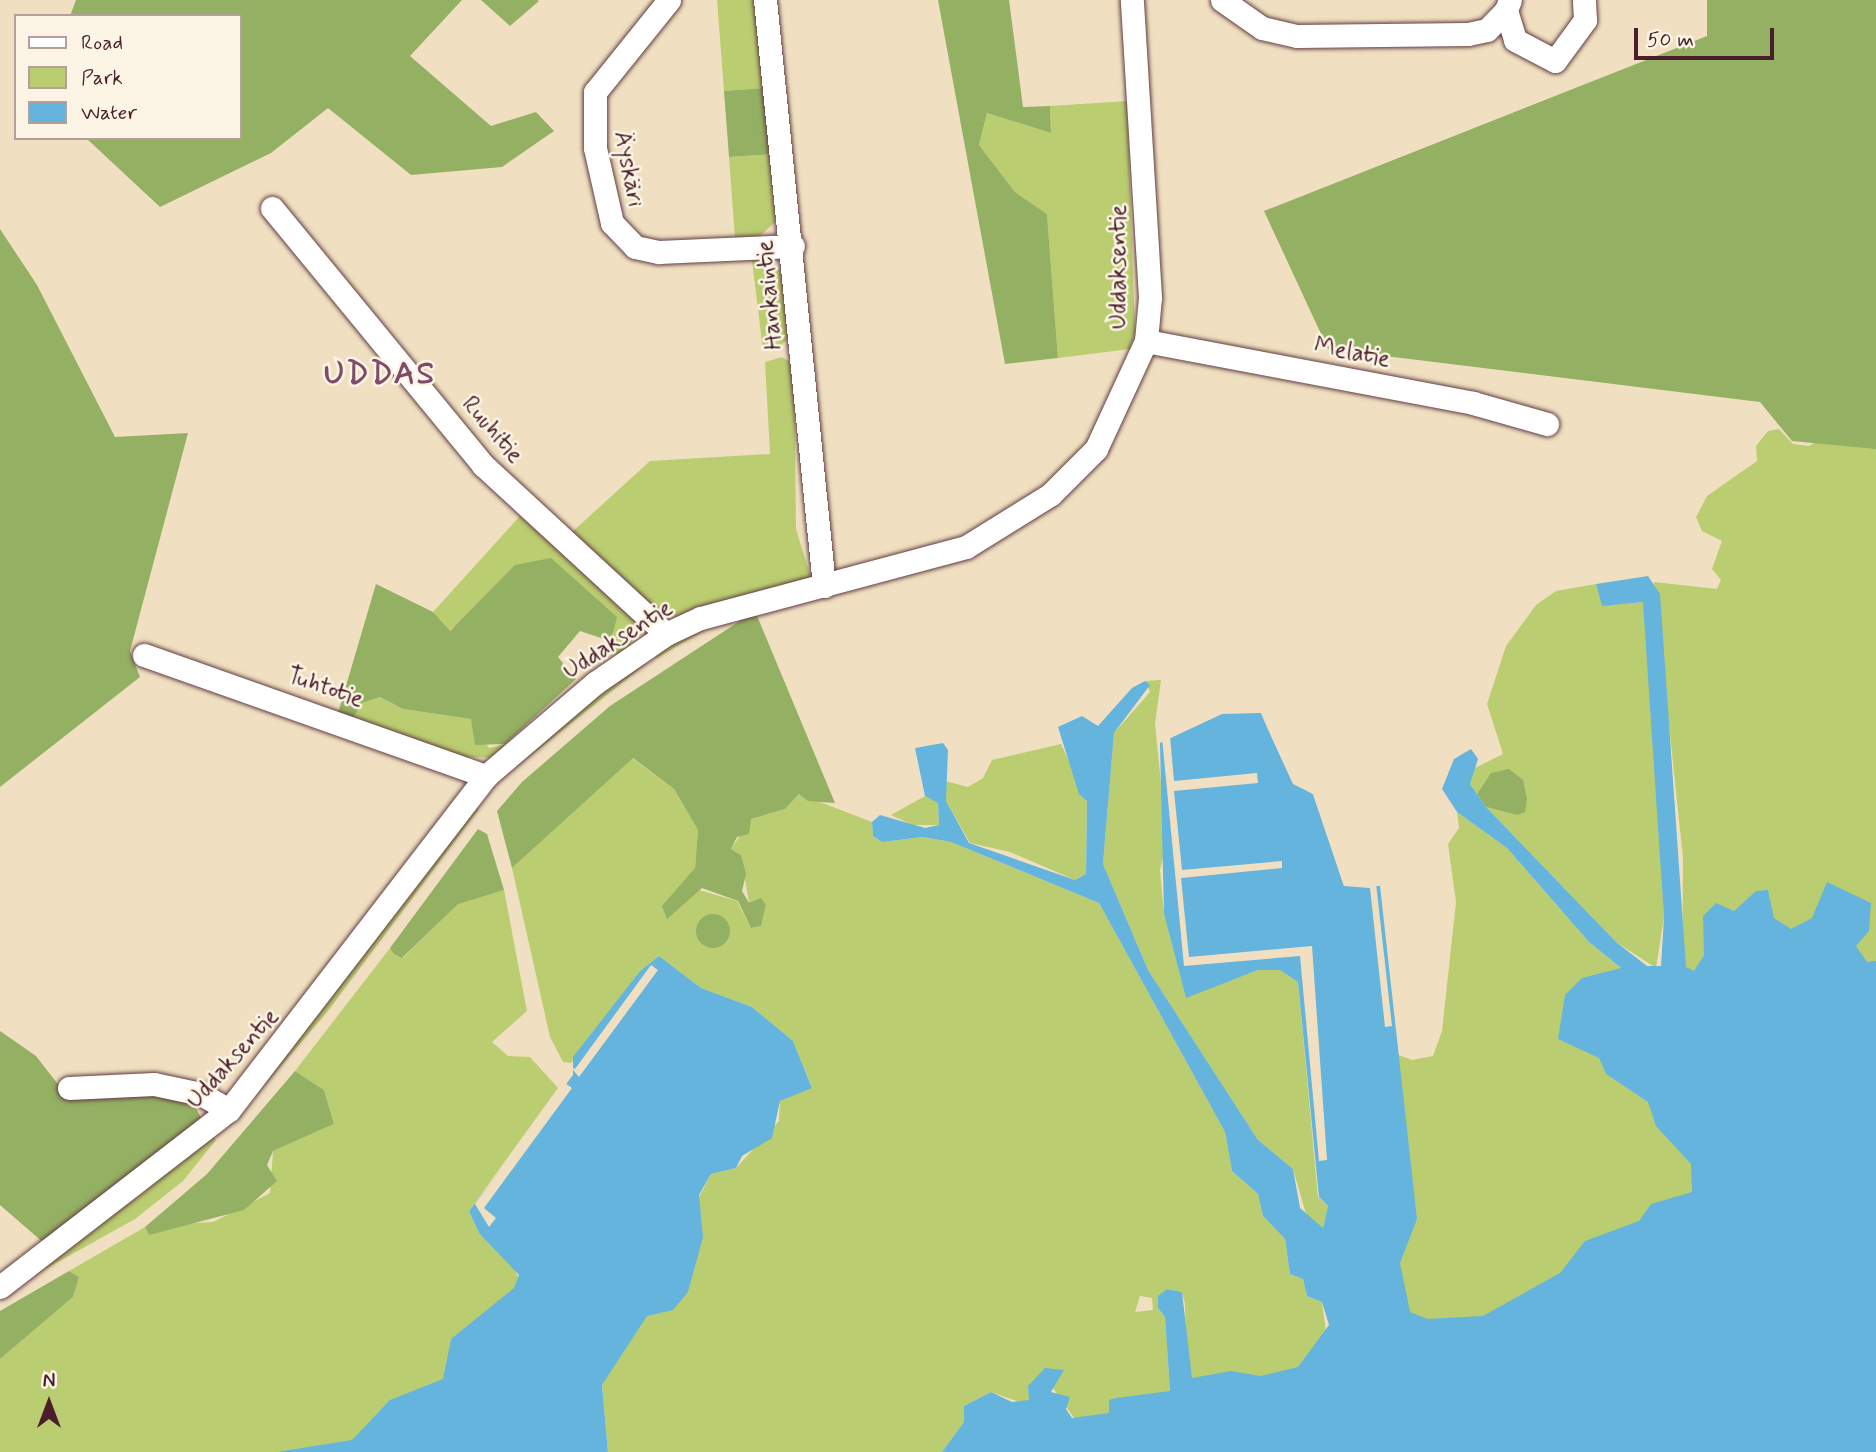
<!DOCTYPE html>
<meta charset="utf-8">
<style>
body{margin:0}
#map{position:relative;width:1876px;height:1452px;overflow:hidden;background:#f0e0c1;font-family:Mynerve,sans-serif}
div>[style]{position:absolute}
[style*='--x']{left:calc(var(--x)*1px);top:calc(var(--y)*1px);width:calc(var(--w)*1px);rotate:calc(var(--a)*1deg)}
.green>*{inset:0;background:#bbcd71}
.forest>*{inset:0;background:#94b063}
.round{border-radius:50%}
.water>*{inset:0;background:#64b4de}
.pier>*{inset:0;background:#f0e0c1}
.roads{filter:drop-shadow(0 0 2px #633c42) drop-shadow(0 0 2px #633c42)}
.minor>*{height:23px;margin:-11.5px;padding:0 11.5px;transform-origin:11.5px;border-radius:11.5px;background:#fff}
span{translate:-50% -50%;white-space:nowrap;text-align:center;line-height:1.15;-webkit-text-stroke:5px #fcf5e5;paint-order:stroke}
.street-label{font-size:24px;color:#4a1f2b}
.district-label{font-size:32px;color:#7e4c6a;font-weight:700;letter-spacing:2px}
.legend{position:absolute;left:14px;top:14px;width:228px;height:126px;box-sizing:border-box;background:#fcf5e5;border:2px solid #b59f9b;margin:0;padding:9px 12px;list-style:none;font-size:21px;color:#4a1f2b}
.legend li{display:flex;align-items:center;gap:14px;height:35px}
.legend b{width:35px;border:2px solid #b59f9b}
.north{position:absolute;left:14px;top:1368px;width:70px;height:70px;-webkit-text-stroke:5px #fcf5e5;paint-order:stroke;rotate:0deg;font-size:19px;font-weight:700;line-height:28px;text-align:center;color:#4a1f2b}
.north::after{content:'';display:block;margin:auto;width:24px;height:32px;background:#4a1f2b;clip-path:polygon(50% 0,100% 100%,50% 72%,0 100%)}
.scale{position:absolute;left:1634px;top:28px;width:140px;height:32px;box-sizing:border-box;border:4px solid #4a1f2b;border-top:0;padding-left:9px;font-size:21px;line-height:24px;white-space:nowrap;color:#4a1f2b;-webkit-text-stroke:5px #fcf5e5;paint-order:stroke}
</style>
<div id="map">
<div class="green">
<i style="clip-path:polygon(717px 0,757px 0,765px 88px,724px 91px)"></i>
<i style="clip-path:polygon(1127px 101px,1135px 332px,1130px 349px,1058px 358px,1047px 214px,1015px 192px,979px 145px,987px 113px,1051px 133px,1050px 106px)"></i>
<i style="clip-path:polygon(774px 154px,775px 222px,759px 237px,735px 238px,729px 157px)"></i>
<i style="clip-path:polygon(751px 253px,782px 271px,790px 337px,779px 347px,763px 350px)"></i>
<i style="clip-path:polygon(782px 357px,794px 365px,796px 529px,812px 581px,667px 619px,571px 533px,650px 461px,770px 454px,765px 362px)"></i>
<i style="clip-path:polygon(1876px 369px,1876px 1068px,1682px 998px,1683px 858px,1654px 582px,1717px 589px,1721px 580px,1712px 569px,1722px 541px,1702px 531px,1696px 517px,1707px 496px,1757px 461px,1756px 446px,1768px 431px,1779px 429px,1793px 444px,1809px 446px,1830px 433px)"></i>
<i style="clip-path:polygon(520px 516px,639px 622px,629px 648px,615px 655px,607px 640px,613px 633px,484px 601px,449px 631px,433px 612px)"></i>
<i style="clip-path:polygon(1596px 584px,1602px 605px,1643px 602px,1649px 636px,1664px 917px,1656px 968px,1616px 942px,1486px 807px,1517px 815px,1491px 774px,1477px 794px,1470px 784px,1471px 770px,1503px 754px,1487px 704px,1506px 646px,1536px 605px,1556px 591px)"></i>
<i style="clip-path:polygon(724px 619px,657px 658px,653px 651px)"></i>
<i style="clip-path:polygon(642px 658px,646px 664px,516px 767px,512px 762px)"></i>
<i style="clip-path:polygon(1161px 680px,1155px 724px,1167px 842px,1160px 870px,1164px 914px,1186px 997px,1258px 970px,1280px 970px,1298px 982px,1318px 1197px,1328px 1206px,1323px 1228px,1308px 1221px,1293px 1169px,1258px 1140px,1148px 970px,1103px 864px,1114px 733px,1150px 692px,1145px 681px)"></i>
<i style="clip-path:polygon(380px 697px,403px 709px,471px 719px,489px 748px,505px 744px,494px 758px,466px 757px,354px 717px,362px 703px)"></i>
<i style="clip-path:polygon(1061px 744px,1087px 800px,1086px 874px,1075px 880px,1010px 852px,970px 843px,946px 801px,945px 781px,968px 787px,983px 778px,992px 760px)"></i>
<i style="clip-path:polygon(evenodd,632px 758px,674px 789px,698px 830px,695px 868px,682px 885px,737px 901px,751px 928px,761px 926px,766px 905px,749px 903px,741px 855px,731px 849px,751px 819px,785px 809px,799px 794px,872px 822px,873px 836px,882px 842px,923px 837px,951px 842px,1099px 903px,1225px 1132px,1232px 1171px,1258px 1194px,1263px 1216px,1285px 1239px,1290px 1274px,1303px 1279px,1307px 1296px,1322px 1302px,1328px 1347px,1222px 1428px,1187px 1375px,1185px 1304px,1182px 1292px,1167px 1289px,1158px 1308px,1165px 1317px,1170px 1391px,1095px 1448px,1051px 1385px,1028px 1386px,1030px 1400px,1022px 1403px,991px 1392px,964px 1406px,964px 1422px,942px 1452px,608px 1452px,602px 1385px,711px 1174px,736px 1168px,779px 1121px,780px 1101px,812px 1087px,793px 1041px,752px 1007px,701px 988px,659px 956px,640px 971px,571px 1063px,563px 1062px,550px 1037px,512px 868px,632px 758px,1140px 1296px,1152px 1298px,1153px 1310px,1135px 1312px,1140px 1296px)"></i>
<i style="clip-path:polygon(925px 796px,938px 802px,939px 825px,913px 825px,891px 815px)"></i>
<i style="clip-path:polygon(473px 805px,479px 809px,328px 1011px,230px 1126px,226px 1122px,322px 1010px)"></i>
<i style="clip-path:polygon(1457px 812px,1507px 848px,1589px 942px,1621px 968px,1701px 1188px,1573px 1292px,1405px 1337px,1394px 1259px,1396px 1054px,1412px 1060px,1433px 1056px,1442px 1031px,1456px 902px,1448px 844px,1459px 828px)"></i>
<i style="clip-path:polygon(504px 890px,527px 1011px,492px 1042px,508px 1056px,530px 1057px,558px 1088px,469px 1211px,479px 1233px,511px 1262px,526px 1293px,396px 1452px,0 1452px,0 1359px,73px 1297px,79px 1277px,69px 1271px,145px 1227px,149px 1235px,178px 1224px,213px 1222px,270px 1193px,273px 1151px,334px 1124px,324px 1090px,295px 1071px,390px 948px,403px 958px,458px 903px)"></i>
<i style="clip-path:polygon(211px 1134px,216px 1140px,183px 1181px,135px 1219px,6px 1291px,141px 1195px)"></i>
</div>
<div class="forest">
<i style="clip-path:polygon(76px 0,462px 0,410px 56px,491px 126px,536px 112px,554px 131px,502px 167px,411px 175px,328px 108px,271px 153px,160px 207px,86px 138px,240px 138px,240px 16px,70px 16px)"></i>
<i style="clip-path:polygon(481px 0,537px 0,539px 1px,510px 26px)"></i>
<i style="clip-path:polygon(938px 0,1009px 0,1023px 107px,1050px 106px,1051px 133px,987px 113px,979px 145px,1015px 192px,1047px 214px,1058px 358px,1005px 364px)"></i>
<i style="clip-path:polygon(1707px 0,1876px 0,1876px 449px,1792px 441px,1760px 402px,1328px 349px,1264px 211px,1707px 36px)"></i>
<i style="clip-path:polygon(765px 88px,774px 154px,729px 157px,724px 91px)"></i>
<i style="clip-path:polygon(0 229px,37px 285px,115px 437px,188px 433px,130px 651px,140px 677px,0 787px)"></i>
<i style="clip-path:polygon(551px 558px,617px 617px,613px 633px,607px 640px,580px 631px,558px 657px,576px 679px,505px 744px,475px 745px,471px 719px,403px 709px,380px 697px,362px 703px,354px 717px,338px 713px,376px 584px,433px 612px,450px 631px,515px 565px)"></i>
<i style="clip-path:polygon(755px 611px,835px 803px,808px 801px,799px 794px,785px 809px,751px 819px,749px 834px,737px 837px,731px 849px,741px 855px,746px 874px,742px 891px,749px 903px,761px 898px,766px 905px,761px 926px,751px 928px,738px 901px,702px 888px,667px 919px,662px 906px,695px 868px,698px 830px,674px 789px,633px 758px,512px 868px,497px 811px,522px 782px,610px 706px)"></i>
<i style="clip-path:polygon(1509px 769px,1523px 780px,1527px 799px,1525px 812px,1517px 815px,1486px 807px,1477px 794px,1491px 773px)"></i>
<i style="clip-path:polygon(478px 829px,487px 834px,504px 890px,458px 904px,402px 958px,394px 954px,390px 948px)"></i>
<i class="round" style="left:696px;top:914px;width:34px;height:34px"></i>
<i style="clip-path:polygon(0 1031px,36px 1056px,67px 1096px,163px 1091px,194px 1104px,201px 1118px,45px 1244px,0 1205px)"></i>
<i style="clip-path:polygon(295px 1071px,324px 1090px,334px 1124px,273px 1151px,267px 1165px,277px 1181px,244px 1210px,149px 1235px,145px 1227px,207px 1174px)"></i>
<i style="clip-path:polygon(69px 1271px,79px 1277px,73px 1297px,0 1359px,0 1311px)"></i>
</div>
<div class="water">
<i style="clip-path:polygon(1648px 576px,1660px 594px,1686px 967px,1694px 971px,1704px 955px,1703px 916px,1716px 903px,1734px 911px,1756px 891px,1768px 890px,1774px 918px,1791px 929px,1812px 918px,1827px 882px,1871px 903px,1869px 931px,1856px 946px,1867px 962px,1876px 961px,1876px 1452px,942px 1452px,964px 1422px,964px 1406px,991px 1392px,1012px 1402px,1029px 1400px,1028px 1386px,1045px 1368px,1064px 1370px,1051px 1392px,1070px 1397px,1066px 1409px,1072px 1418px,1109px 1413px,1109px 1400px,1116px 1398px,1170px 1391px,1165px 1317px,1158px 1308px,1158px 1296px,1167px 1289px,1182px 1292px,1192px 1378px,1231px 1371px,1261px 1376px,1298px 1367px,1329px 1325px,1322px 1302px,1307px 1296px,1303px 1279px,1290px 1274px,1285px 1239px,1263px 1216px,1258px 1194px,1232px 1171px,1225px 1132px,1099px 903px,951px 842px,923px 837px,882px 842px,873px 836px,872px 822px,880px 815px,925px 828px,939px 825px,938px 803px,925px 796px,915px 748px,943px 743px,948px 750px,946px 801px,969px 843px,1075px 880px,1086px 874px,1087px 801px,1079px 794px,1058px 727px,1082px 716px,1098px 726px,1132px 688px,1145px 681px,1150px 685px,1114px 733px,1103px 864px,1148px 970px,1258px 1140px,1293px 1169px,1300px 1208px,1323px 1228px,1328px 1206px,1319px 1197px,1298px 982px,1280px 970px,1258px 970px,1186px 998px,1164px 914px,1160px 743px,1222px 714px,1261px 713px,1293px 783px,1313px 794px,1344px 886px,1380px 886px,1417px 1219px,1400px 1263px,1410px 1312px,1428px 1319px,1483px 1316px,1560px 1273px,1585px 1241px,1639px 1221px,1651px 1204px,1692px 1192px,1691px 1164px,1656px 1126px,1648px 1102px,1606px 1074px,1599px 1058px,1558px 1039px,1565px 995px,1582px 978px,1621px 968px,1589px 942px,1507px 848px,1457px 812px,1442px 789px,1454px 759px,1471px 749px,1478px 759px,1470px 784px,1486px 807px,1616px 942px,1647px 966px,1661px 966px,1664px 917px,1643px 602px,1602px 606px,1596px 584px)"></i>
<i style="clip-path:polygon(659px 956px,701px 988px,752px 1007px,793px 1041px,812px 1088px,780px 1101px,772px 1138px,742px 1156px,736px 1168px,711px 1174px,699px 1195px,703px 1237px,688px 1292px,673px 1310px,647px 1316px,602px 1385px,608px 1452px,277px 1452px,352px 1440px,390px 1400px,443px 1379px,451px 1339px,514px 1288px,519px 1275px,479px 1233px,469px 1211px,573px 1075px,573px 1057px,640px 971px)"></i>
</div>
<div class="pier">
<i style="clip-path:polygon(1259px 710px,1295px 781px,1316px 792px,1347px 883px,1376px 883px,1392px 1026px,1385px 1027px,1370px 888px,1344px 886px,1313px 794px,1293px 784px)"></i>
<i style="clip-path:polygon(1170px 736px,1174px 781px,1257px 773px,1258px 783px,1174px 791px,1182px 870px,1282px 861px,1282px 868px,1181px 878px,1189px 957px,1312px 946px,1327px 1160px,1319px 1161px,1300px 956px,1184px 966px,1162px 738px)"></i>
<i style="clip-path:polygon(651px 965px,658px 970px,579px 1077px,568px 1064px,575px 1069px)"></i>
<i style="clip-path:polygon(565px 1083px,572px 1088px,484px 1208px,496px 1218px,489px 1227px,475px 1204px,561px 1087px,557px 1084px)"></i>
</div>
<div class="roads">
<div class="minor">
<i style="--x:669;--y:0;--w:118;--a:128.8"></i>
<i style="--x:595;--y:92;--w:56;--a:90"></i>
<i style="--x:595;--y:148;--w:77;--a:77.2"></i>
<i style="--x:612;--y:223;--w:33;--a:46"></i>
<i style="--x:635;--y:247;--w:25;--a:12"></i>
<i style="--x:659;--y:252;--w:134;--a:-2.6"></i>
<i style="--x:765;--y:0;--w:589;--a:84.25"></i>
<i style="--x:1222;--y:0;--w:49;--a:35"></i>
<i style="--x:1262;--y:28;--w:36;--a:13"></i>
<i style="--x:1297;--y:36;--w:171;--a:-0.7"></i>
<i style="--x:1468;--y:34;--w:19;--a:-12"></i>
<i style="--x:1487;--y:30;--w:28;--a:-46"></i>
<i style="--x:1510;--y:0;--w:11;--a:112"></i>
<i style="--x:1506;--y:10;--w:31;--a:73"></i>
<i style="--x:1515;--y:40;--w:45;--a:27.7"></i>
<i style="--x:1555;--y:61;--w:51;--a:-53.8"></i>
<i style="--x:1585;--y:20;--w:20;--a:-93"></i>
<i style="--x:272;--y:208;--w:333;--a:50.6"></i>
<i style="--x:483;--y:465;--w:249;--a:42.7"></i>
<i style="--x:1146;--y:341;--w:333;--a:10.7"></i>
<i style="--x:1473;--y:403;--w:77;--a:15.8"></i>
<i style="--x:144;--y:655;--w:363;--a:19.5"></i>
<i style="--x:69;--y:1088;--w:85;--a:-2.7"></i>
<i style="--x:154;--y:1084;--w:48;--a:12"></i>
<i style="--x:201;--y:1094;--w:32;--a:30"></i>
<i style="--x:0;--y:1287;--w:289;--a:-37.7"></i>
<i style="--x:229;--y:1110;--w:421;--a:-52.4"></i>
<i style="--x:486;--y:776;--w:143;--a:-40.5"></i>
<i style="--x:595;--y:683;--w:86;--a:-34.6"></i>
<i style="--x:666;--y:634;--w:38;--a:-25"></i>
<i style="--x:701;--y:618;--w:274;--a:-15"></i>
<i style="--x:966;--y:547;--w:100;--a:-31.9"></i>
<i style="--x:1051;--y:494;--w:64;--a:-45"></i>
<i style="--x:1096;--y:449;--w:119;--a:-65.2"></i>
<i style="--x:1146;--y:341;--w:44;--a:-84.8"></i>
<i style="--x:1150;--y:297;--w:298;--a:-93.5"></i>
</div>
</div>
<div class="street-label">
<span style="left:628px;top:169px;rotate:79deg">Äyskäri</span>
<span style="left:1119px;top:267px;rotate:-90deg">Uddaksentie</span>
<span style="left:770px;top:295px;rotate:-95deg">Hankaintie</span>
<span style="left:1352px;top:353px;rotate:11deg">Melatie</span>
<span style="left:492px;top:430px;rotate:49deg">Ruuhitie</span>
<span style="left:618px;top:640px;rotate:-33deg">Uddaksentie</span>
<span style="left:325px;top:688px;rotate:19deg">Tuhtotie</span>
<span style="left:233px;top:1059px;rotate:-48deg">Uddaksentie</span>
</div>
<div class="district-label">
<span style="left:380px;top:374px">UDDAS</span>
</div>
<ul class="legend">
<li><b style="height:9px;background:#fff"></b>Road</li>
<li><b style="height:19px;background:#bbcd71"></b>Park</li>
<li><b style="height:19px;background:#64b4de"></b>Water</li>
</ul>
<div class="north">N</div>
<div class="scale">50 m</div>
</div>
